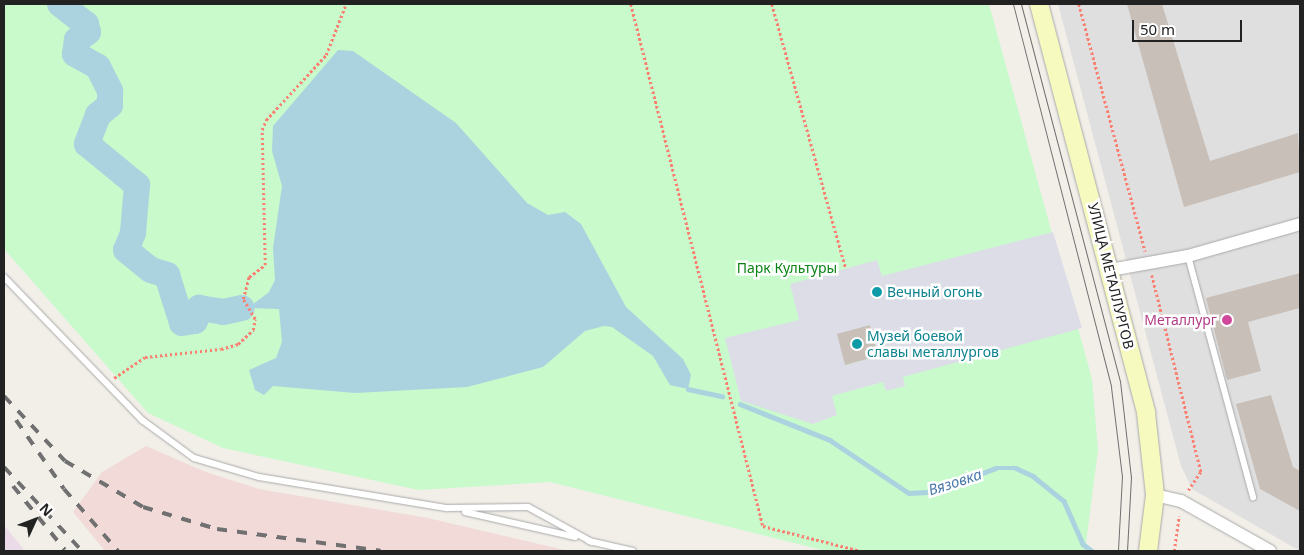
<!DOCTYPE html>
<meta charset="utf-8">
<style>
body{margin:0}
#map{position:relative;width:1304px;height:555px;overflow:hidden;background:#f2efe9;font-family:"Noto Sans",sans-serif}
div>[style]{position:absolute}
[style*='--x']{left:calc(var(--x)*1px);top:calc(var(--y)*1px);width:calc(var(--w)*1px);rotate:calc(var(--a)*1deg)}
.residential>*{inset:0;background:#e0dfdf}
.commercial>*{inset:0;background:#f2dad9}
.industrial>*{inset:0;background:#ebdbe8}
.park>*{inset:0;background:#c8facc}
.plaza>*{inset:0;background:#dddde8}
.water>*{inset:0;background:#aad3df}
.stream>*{height:4.5px;margin:-2.25px;padding:0 2.25px;transform-origin:2.25px;border-radius:2.25px;background:#aad3df}
.river>*{height:26px;margin:-13px;padding:0 13px;transform-origin:13px;border-radius:13px;background:#aad3df}
.building>*{inset:0;background:#c7bfb8}
.path>*{height:2.5px;margin-top:-1.25px;transform-origin:0;background:repeating-linear-gradient(90deg,#fa8072 0 2.5px,transparent 0 5px)}
.roads{filter:drop-shadow(0 0 1px #a9a9a9) drop-shadow(0 0 1px #a9a9a9)}
.lane>*{height:6px;margin:-3px;padding:0 3px;transform-origin:3px;border-radius:3px;background:#fff}
.street>*{height:12px;margin:-6px;padding:0 6px;transform-origin:6px;border-radius:6px;background:#fff}
.secondary>*{height:18px;margin:-9px;padding:0 9px;transform-origin:9px;border-radius:9px;background:#f7fabf}
.tram>*{height:1px;margin:-0.5px;padding:0 0.5px;transform-origin:0.5px;border-radius:0.5px;background:#707070}
.rail>*{height:4px;margin-top:-2px;transform-origin:0;background:repeating-linear-gradient(90deg,#707070 0 10px,transparent 0 20px)}
.dots>*{width:14px;height:14px;translate:-50% -50%;box-sizing:border-box;border:2px solid #fff;border-radius:50%}
span{translate:-50% -50%;white-space:nowrap;text-align:center;line-height:1.15;-webkit-text-stroke:5px #fff;paint-order:stroke}
.park-label{font-size:14px;color:#0c8416}
.street-label{font-size:14px;color:#222}
.culture-label{font-size:14px;color:#0d838f}
.left{translate:0 -50%;text-align:left}
.hotel-label{font-size:14px;color:#b23c85}
.right{translate:-100% -50%;text-align:right}
.water-label{font-size:15px;color:#4a7aab;font-style:italic}
.frame{position:absolute;inset:0;border:5px solid #222;pointer-events:none}
.north{position:absolute;left:10px;top:495px;width:50px;height:50px;-webkit-text-stroke:4px #fff;paint-order:stroke;rotate:47deg;font-size:14px;font-weight:700;line-height:20px;text-align:center;color:#222}
.north::after{content:'';display:block;margin:auto;width:18px;height:22px;background:#222;clip-path:polygon(50% 0,100% 100%,50% 72%,0 100%)}
.scale{position:absolute;left:1132px;top:20px;width:110px;height:22px;box-sizing:border-box;border:2px solid #222;border-top:0;padding-left:6px;font-size:15px;line-height:18px;white-space:nowrap;color:#222;-webkit-text-stroke:4px #fff;paint-order:stroke}
</style>
<div id="map">
<div class="residential">
<i style="clip-path:polygon(1058px 4px,1300px 4px,1300px 551px,1192px 489px,1181px 466px)"></i>
</div>
<div class="commercial">
<i style="clip-path:polygon(146px 446px,206px 472px,259px 489px,428px 518px,569px 551px,105px 551px,73px 512px,102px 472px)"></i>
</div>
<div class="industrial">
<i style="clip-path:polygon(4px 525px,25px 551px,4px 551px)"></i>
</div>
<div class="park">
<i style="clip-path:polygon(4px 4px,989px 4px,1092px 379px,1098px 450px,1085px 551px,826px 551px,550px 482px,419px 490px,223px 448px,148px 413px,4px 249px)"></i>
</div>
<div class="plaza">
<i style="clip-path:polygon(evenodd,1053px 232px,1082px 328px,903px 377px,905px 386px,886px 391px,883px 382px,832px 396px,837px 415px,813px 424px,741px 401px,725px 338px,799px 320px,790px 284px,877px 260px,882px 276px,1053px 232px,870px 325px,878px 356px,846px 365px,845px 365px,870px 325px)"></i>
</div>
<div class="water">
<i style="clip-path:polygon(338px 50px,353px 51px,456px 123px,527px 203px,548px 215px,565px 212px,581px 224px,626px 307px,683px 359px,691px 375px,688px 389px,670px 385px,653px 356px,612px 327px,604px 326px,585px 331px,543px 367px,467px 387px,355px 393px,273px 386px,264px 395px,255px 390px,249px 370px,276px 358px,282px 342px,279px 309px,248px 308px,269px 292px,275px 280px,273px 248px,282px 186px,272px 151px,273px 126px)"></i>
</div>
<div class="stream">
<i style="--x:688;--y:389;--w:35;--a:12"></i>
<i style="--x:740;--y:404;--w:97;--a:21.8"></i>
<i style="--x:830;--y:440;--w:95;--a:33.9"></i>
<i style="--x:909;--y:493;--w:22;--a:-3"></i>
<i style="--x:931;--y:492;--w:69;--a:-20.3"></i>
<i style="--x:996;--y:468;--w:20;--a:0"></i>
<i style="--x:1016;--y:468;--w:19;--a:25"></i>
<i style="--x:1033;--y:476;--w:40;--a:39"></i>
<i style="--x:1064;--y:501;--w:47;--a:66.2"></i>
<i style="--x:1083;--y:544;--w:11;--a:38"></i>
</div>
<div class="river">
<i style="--x:60;--y:4;--w:33;--a:38"></i>
<i style="--x:86;--y:24;--w:8;--a:76"></i>
<i style="--x:88;--y:32;--w:14;--a:144"></i>
<i style="--x:77;--y:40;--w:14;--a:98"></i>
<i style="--x:75;--y:54;--w:26;--a:29"></i>
<i style="--x:98;--y:67;--w:27;--a:63"></i>
<i style="--x:110;--y:91;--w:14;--a:90"></i>
<i style="--x:110;--y:105;--w:16;--a:140"></i>
<i style="--x:98;--y:115;--w:31;--a:111"></i>
<i style="--x:87;--y:144;--w:65;--a:39.4"></i>
<i style="--x:137;--y:185;--w:48;--a:94.8"></i>
<i style="--x:133;--y:233;--w:18;--a:112"></i>
<i style="--x:126;--y:250;--w:32;--a:39"></i>
<i style="--x:151;--y:270;--w:17;--a:17"></i>
<i style="--x:167;--y:275;--w:50;--a:72.6"></i>
<i style="--x:182;--y:323;--w:13;--a:-9"></i>
<i style="--x:195;--y:321;--w:14;--a:-73"></i>
<i style="--x:199;--y:308;--w:24;--a:9"></i>
<i style="--x:223;--y:312;--w:19;--a:-12"></i>
</div>
<div class="building">
<i style="clip-path:polygon(1127px 4px,1162px 4px,1210px 161px,1298px 133px,1300px 172px,1184px 207px)"></i>
<i style="clip-path:polygon(1300px 273px,1300px 308px,1248px 322px,1261px 371px,1227px 380px,1206px 298px)"></i>
<i style="clip-path:polygon(870px 325px,878px 356px,845px 365px,837px 334px)"></i>
<i style="clip-path:polygon(1271px 395px,1293px 467px,1300px 471px,1300px 511px,1260px 489px,1236px 404px)"></i>
</div>
<div class="path">
<i style="--x:631;--y:4;--w:538;--a:75.81"></i>
<i style="--x:763;--y:526;--w:101;--a:14.3"></i>
<i style="--x:772;--y:4;--w:275;--a:74.4"></i>
<i style="--x:1079;--y:4;--w:256;--a:75"></i>
<i style="--x:1152;--y:275;--w:203;--a:76"></i>
<i style="--x:1201;--y:472;--w:22;--a:124"></i>
<i style="--x:114;--y:378;--w:37;--a:-34"></i>
<i style="--x:145;--y:357;--w:76;--a:-6"></i>
<i style="--x:221;--y:349;--w:18;--a:-16"></i>
<i style="--x:238;--y:344;--w:21;--a:-43"></i>
<i style="--x:253;--y:330;--w:11;--a:-80"></i>
<i style="--x:255;--y:319;--w:23;--a:-121"></i>
<i style="--x:243;--y:299;--w:23;--a:-75"></i>
<i style="--x:249;--y:277;--w:20;--a:-37"></i>
<i style="--x:265;--y:265;--w:135;--a:-91.3"></i>
<i style="--x:262;--y:130;--w:11;--a:-68"></i>
<i style="--x:266;--y:120;--w:88;--a:-47.3"></i>
<i style="--x:326;--y:55;--w:55;--a:-68.6"></i>
<i style="--x:1174;--y:551;--w:35;--a:-82"></i>
</div>
<div class="roads">
<div class="lane">
<i style="--x:1188;--y:256;--w:250;--a:74.9"></i>
<i style="--x:4;--y:277;--w:199;--a:46"></i>
<i style="--x:142;--y:420;--w:64;--a:36.2"></i>
<i style="--x:194;--y:458;--w:68;--a:16.3"></i>
<i style="--x:259;--y:477;--w:191;--a:9.4"></i>
<i style="--x:447;--y:508;--w:81;--a:-0.7"></i>
<i style="--x:528;--y:507;--w:73;--a:28.7"></i>
<i style="--x:465;--y:512;--w:113;--a:12.8"></i>
<i style="--x:589;--y:541;--w:45;--a:12.8"></i>
</div>
<div class="street">
<i style="--x:1110;--y:270;--w:79;--a:-10.2"></i>
<i style="--x:1188;--y:256;--w:116;--a:-15.9"></i>
<i style="--x:1155;--y:495;--w:27;--a:13"></i>
<i style="--x:1181;--y:501;--w:102;--a:29.3"></i>
</div>
<div class="secondary">
<i style="--x:1039;--y:4;--w:423;--a:75.3"></i>
<i style="--x:1146;--y:413;--w:82;--a:83.7"></i>
<i style="--x:1155;--y:495;--w:56;--a:97.1"></i>
</div>
</div>
<div class="tram">
<i style="--x:1013;--y:4;--w:395;--a:75.6"></i>
<i style="--x:1111;--y:387;--w:90;--a:83"></i>
<i style="--x:1122;--y:476;--w:75;--a:93.1"></i>
<i style="--x:1021;--y:4;--w:390;--a:75.3"></i>
<i style="--x:1120;--y:381;--w:97;--a:83.5"></i>
<i style="--x:1131;--y:477;--w:74;--a:93.1"></i>
</div>
<div class="rail">
<i style="--x:4;--y:396;--w:89;--a:46.8"></i>
<i style="--x:65;--y:461;--w:91;--a:30.5"></i>
<i style="--x:143;--y:507;--w:77;--a:16.6"></i>
<i style="--x:217;--y:529;--w:165;--a:7.6"></i>
<i style="--x:16;--y:420;--w:84;--a:55.2"></i>
<i style="--x:64;--y:489;--w:82;--a:48.9"></i>
<i style="--x:4;--y:467;--w:115;--a:47.1"></i>
<i style="--x:13;--y:486;--w:82;--a:50.9"></i>
</div>
<div class="dots">
<i style="left:877px;top:292px;background:#0f9aa8"></i>
<i style="left:1227px;top:320px;background:#d1479c"></i>
<i style="left:857px;top:344px;background:#0f9aa8"></i>
</div>
<div class="park-label">
<span style="left:787px;top:268px">Парк Культуры</span>
</div>
<div class="street-label">
<span style="left:1111px;top:276px;rotate:76deg">УЛИЦА МЕТАЛЛУРГОВ</span>
</div>
<div class="culture-label">
<span class="left" style="left:887px;top:292px">Вечный огонь</span>
<span class="left" style="left:867px;top:344px">Музей боевой<br>славы металлургов</span>
</div>
<div class="hotel-label">
<span class="right" style="left:1217px;top:320px">Металлург</span>
</div>
<div class="water-label">
<span style="left:955px;top:482px;rotate:-18deg">Вязовка</span>
</div>
<div class="frame"></div>
<div class="north">N</div>
<div class="scale">50 m</div>
</div>
